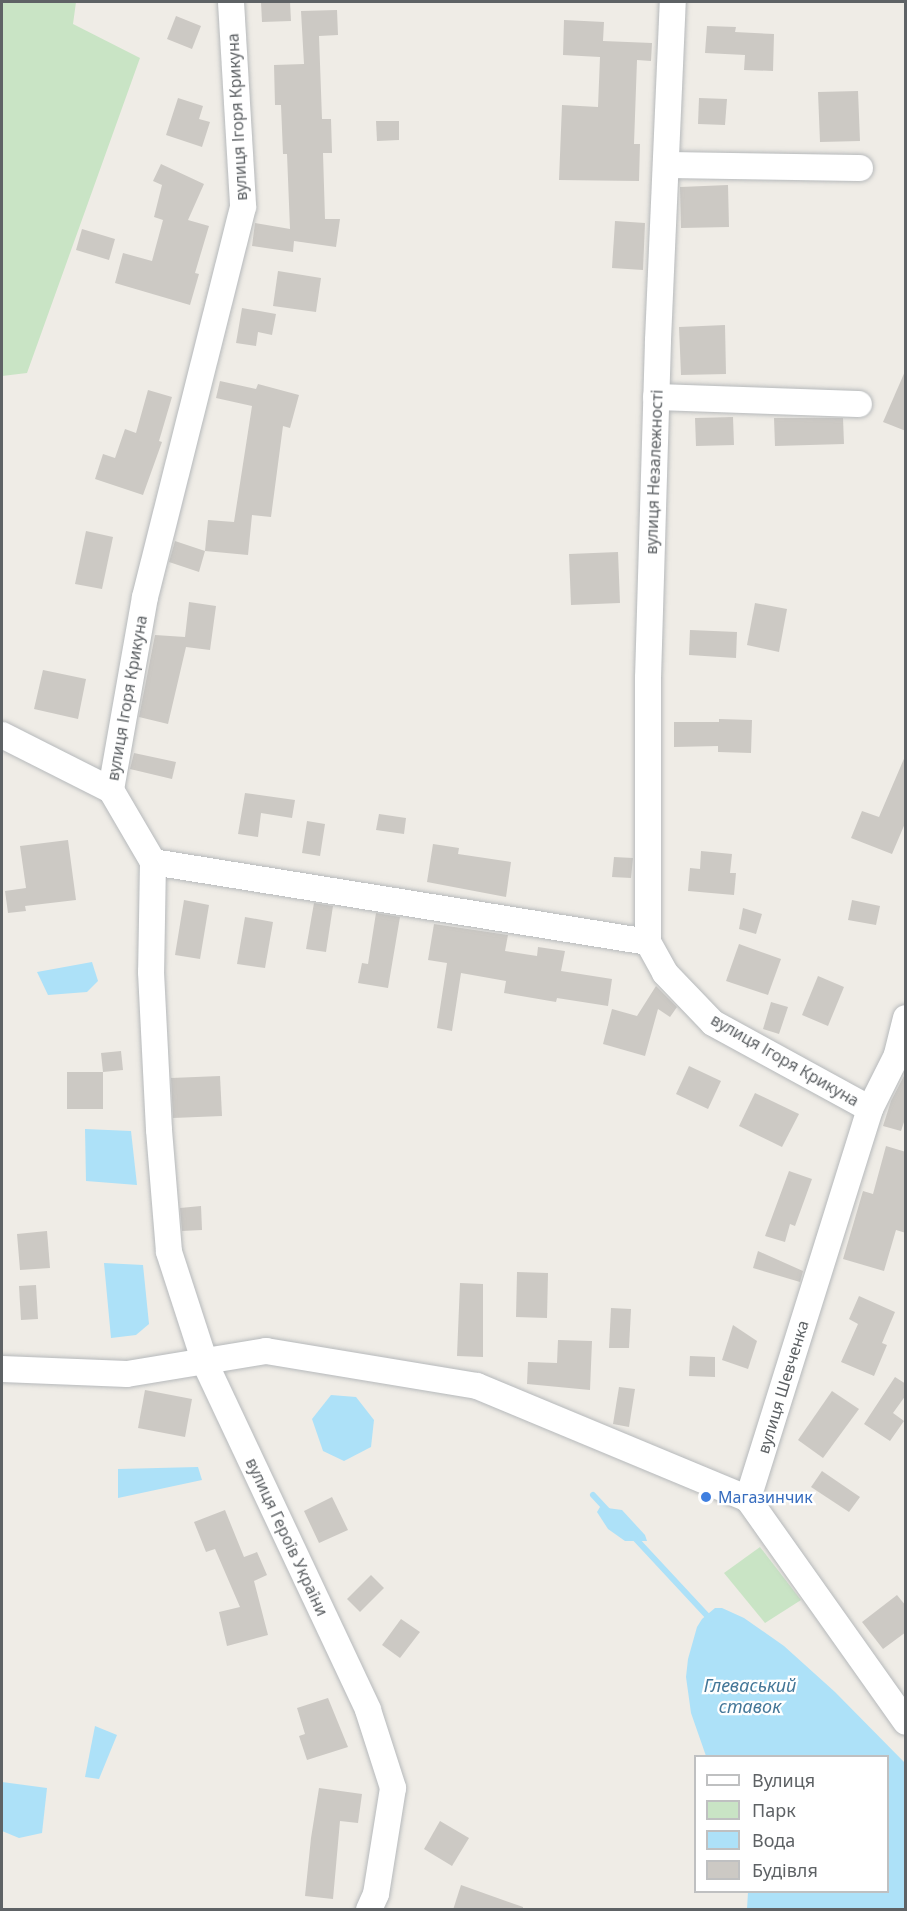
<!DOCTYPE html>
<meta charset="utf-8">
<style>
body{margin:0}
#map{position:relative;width:907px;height:1911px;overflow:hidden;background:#efece6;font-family:"Noto Sans",sans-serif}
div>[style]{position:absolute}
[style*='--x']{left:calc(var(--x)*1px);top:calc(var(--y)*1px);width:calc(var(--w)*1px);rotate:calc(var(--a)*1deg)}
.green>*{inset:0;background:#c9e4c5}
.water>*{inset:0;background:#ade1f8}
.stream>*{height:6px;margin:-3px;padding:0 3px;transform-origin:3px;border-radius:3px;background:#ade1f8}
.building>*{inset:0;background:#ccc9c4}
.roads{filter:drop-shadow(0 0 2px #b6b9bb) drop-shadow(0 0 2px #b6b9bb)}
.street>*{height:26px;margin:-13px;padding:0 13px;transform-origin:13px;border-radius:13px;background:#fff}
.dots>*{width:16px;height:16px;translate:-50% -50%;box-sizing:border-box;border:3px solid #fff;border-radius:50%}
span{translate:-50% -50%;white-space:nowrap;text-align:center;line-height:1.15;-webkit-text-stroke:4.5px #fff;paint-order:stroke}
.street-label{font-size:16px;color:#5e6265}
.shop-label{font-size:16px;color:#366cbe}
.left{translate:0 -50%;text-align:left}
.water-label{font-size:18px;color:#447798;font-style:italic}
.frame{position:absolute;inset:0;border:3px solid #5e6265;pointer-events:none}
.legend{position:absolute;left:694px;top:1755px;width:195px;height:138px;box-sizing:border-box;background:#fff;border:2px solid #bfc0c1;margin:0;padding:8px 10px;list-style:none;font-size:18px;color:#5e6265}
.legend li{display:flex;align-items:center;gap:12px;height:30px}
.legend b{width:30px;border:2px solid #bfc0c1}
</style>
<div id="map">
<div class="green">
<i style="clip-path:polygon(2px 2px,76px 2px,73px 24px,140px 58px,27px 373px,2px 376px)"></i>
<i style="clip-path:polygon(760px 1547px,801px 1600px,765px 1623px,724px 1573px)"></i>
</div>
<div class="water">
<i style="clip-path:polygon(92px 962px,98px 981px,87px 992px,48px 995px,37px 972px)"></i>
<i style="clip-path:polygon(85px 1129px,131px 1131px,137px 1185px,86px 1181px)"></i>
<i style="clip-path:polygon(104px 1263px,143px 1265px,149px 1324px,136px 1335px,111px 1338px)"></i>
<i style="clip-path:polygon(331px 1395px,356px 1397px,374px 1420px,371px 1447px,344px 1461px,323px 1451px,312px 1419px)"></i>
<i style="clip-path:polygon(198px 1467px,202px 1480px,118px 1498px,118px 1469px)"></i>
<i style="clip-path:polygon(600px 1507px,622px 1510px,645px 1535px,647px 1541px,625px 1541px,608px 1529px,597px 1512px)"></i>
<i style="clip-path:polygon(715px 1608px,722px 1608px,744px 1618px,784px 1646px,835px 1692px,905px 1763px,905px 1909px,747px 1909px,748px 1892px,888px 1892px,888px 1756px,706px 1756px,691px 1713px,686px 1677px,688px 1659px,697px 1627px,702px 1619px)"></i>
<i style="clip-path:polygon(95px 1726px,117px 1735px,99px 1779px,85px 1777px)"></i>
<i style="clip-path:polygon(2px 1782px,47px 1788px,42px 1833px,19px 1838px,2px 1831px)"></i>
</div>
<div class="stream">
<i style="--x:593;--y:1495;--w:26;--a:47"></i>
<i style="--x:633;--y:1536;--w:113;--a:47.1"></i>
</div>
<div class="building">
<i style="clip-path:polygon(261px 2px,290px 2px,291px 21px,262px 22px)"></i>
<i style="clip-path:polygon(337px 10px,338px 35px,319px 36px,322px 119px,331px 119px,332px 153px,323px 153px,325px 219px,340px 219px,336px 247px,294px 241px,293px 252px,252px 246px,255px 223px,290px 229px,287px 154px,283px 154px,281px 105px,275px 105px,274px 65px,304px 64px,301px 11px)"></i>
<i style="clip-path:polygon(176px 16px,201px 26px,192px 49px,167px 39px)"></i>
<i style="clip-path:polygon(564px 20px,604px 22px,603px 41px,652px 43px,651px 61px,637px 60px,634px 144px,640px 144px,639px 181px,559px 180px,562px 105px,598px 107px,600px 57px,563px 55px)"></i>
<i style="clip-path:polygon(707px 26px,736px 27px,735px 32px,774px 34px,773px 71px,744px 70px,745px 55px,705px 53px)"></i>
<i style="clip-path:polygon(858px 91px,860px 141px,820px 142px,818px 92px)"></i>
<i style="clip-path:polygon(178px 98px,203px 106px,199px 119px,210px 122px,202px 147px,166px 135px)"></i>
<i style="clip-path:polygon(699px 98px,727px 99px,725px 125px,698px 124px)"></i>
<i style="clip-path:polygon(376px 121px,399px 121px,399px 140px,377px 141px)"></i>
<i style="clip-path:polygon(161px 164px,204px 184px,188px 220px,209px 226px,195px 273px,199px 274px,190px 305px,115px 283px,123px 253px,152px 261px,163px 220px,154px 217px,162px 185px,153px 181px)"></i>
<i style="clip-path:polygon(728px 185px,729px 227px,681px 228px,680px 187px)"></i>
<i style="clip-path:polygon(615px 221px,645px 223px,643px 270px,612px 268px)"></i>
<i style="clip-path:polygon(82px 229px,115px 239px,109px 260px,76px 250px)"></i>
<i style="clip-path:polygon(278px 271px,321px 278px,316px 312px,273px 306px)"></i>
<i style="clip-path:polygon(242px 308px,276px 314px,272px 335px,258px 332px,256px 346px,236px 343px)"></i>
<i style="clip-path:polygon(725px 325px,726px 374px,681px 375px,679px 327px)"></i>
<i style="clip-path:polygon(906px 369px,906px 431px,883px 422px)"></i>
<i style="clip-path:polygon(220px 381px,256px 389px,258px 384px,299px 395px,290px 428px,283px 426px,271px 517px,252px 515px,248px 555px,205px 551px,208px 520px,234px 522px,252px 406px,216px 398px)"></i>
<i style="clip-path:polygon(148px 390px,172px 397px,159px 441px,162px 442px,143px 495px,95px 479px,103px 454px,115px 458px,125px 429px,136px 433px)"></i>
<i style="clip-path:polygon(733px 417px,734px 445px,696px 446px,695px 418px)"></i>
<i style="clip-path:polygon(774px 418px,843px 418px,844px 444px,775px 446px)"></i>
<i style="clip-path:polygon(86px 531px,113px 537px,102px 589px,75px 584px)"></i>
<i style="clip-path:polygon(175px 541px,205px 551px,199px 572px,169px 562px)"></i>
<i style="clip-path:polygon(618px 552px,620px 603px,571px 605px,569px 554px)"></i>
<i style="clip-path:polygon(189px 602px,216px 606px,210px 650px,186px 647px,168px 724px,139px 717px,155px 635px,185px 637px)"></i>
<i style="clip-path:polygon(755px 603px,787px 609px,779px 652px,747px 645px)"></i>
<i style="clip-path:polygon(690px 630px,737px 632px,736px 658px,689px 655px)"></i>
<i style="clip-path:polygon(43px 670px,86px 679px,78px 719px,34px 709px)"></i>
<i style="clip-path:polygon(719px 719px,752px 720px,751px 753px,718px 752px,718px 746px,674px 747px,674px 722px,719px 722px)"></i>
<i style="clip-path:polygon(134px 753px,176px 762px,172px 779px,130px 769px)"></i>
<i style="clip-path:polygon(906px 754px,906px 821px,892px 854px,851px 838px,862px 811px,879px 817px)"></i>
<i style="clip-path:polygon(245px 793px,295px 800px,292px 818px,261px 813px,258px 837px,238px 834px)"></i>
<i style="clip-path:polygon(379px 814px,406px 818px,404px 834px,376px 830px)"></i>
<i style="clip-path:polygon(307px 821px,325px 824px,320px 856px,302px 853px)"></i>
<i style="clip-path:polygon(68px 840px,76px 900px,25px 906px,26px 911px,8px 913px,5px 891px,26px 888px,20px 846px)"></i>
<i style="clip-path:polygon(433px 844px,459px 848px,458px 854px,511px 862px,506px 897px,427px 882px)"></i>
<i style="clip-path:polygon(701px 851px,732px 854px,730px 873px,736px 873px,734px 895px,688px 891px,690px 868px,700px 869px)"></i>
<i style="clip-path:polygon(614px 857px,633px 858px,631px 878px,612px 877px)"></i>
<i style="clip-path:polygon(184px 900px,209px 905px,200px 959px,175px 955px)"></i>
<i style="clip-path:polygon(852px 900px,880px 906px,876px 925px,848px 920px)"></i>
<i style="clip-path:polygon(314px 903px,333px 906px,326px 952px,306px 949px)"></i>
<i style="clip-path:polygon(743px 908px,762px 914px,756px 934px,739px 929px)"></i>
<i style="clip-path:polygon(376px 913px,400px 917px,388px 988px,358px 983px,362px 963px,368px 964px)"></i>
<i style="clip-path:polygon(245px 917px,273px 922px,265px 968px,237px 964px)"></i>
<i style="clip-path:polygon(434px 924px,508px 935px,505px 951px,537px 956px,538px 947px,565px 951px,561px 971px,612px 979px,608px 1006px,557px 998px,556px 1002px,504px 993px,506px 981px,461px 973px,452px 1031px,437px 1028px,447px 963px,428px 960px)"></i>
<i style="clip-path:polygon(739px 944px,781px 959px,768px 995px,726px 981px)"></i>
<i style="clip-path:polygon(818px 976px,844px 987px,828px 1026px,802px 1015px)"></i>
<i style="clip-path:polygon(656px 986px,677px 1007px,670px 1017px,658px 1009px,645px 1056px,603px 1044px,612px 1009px,637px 1016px)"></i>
<i style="clip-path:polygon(771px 1002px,788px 1007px,779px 1034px,763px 1029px)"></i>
<i style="clip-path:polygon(121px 1051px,123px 1070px,103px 1072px,101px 1053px)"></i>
<i style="clip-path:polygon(689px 1066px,721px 1081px,708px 1109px,676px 1094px)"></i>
<i style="clip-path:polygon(67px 1072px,103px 1072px,103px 1109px,67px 1109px)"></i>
<i style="clip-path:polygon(906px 1072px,906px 1116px,901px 1131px,883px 1126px,891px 1101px)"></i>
<i style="clip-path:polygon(220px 1076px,222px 1116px,173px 1118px,171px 1078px)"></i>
<i style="clip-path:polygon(755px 1093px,799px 1114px,782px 1147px,739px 1126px)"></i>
<i style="clip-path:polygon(886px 1146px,906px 1152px,906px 1233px,896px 1230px,884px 1271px,843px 1259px,863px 1191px,873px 1194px)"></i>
<i style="clip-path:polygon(789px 1171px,812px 1179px,795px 1226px,790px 1224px,785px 1242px,765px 1236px)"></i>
<i style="clip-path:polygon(201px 1206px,202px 1230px,182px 1231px,180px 1208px)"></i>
<i style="clip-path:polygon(47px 1231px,50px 1268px,20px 1270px,17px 1234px)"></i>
<i style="clip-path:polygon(758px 1251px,803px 1271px,800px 1282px,753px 1268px)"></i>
<i style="clip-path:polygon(517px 1272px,548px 1273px,547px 1318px,516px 1317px)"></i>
<i style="clip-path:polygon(460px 1283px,483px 1284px,483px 1357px,457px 1356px)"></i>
<i style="clip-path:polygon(36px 1285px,38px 1319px,21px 1320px,19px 1286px)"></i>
<i style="clip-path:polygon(859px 1296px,895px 1312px,882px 1343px,887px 1345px,874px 1376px,841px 1362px,858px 1324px,849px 1319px)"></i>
<i style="clip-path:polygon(611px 1308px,631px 1309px,629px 1348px,609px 1348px)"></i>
<i style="clip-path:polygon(733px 1325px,757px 1341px,748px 1369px,722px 1360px)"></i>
<i style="clip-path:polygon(558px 1340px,592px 1341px,590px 1390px,527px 1384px,528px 1362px,557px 1363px)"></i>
<i style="clip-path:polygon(690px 1356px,715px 1357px,715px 1377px,689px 1376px)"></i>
<i style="clip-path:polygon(895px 1377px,906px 1384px,906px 1395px,893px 1413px,904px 1421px,890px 1441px,864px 1424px)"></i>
<i style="clip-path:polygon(619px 1387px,635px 1389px,629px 1427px,613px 1424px)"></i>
<i style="clip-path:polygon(145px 1390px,192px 1399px,185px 1437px,138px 1428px)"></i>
<i style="clip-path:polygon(832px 1391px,859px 1409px,823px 1458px,798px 1440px)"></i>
<i style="clip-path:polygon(822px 1471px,860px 1497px,849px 1512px,811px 1487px)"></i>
<i style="clip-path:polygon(332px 1497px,348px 1530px,319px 1543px,304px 1511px)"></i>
<i style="clip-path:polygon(225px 1510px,244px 1557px,257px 1552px,267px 1575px,254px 1581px,268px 1635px,227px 1646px,219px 1612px,240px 1607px,215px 1549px,206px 1552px,194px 1522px)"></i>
<i style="clip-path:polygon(371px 1575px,384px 1588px,360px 1612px,347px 1599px)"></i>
<i style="clip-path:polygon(897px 1595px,906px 1606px,906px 1632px,883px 1649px,862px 1622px)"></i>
<i style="clip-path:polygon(401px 1619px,420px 1632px,400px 1658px,382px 1645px)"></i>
<i style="clip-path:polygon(328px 1698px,348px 1747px,307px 1760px,299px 1736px,305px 1734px,297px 1708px)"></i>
<i style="clip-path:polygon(319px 1788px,362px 1794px,358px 1823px,340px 1821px,333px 1899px,305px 1896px,311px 1838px)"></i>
<i style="clip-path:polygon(440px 1821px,469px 1838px,452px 1866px,424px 1849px)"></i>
<i style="clip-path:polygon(461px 1885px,523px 1907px,523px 1910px,453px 1910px)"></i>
</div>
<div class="roads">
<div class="street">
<i style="--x:231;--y:2;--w:205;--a:86.6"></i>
<i style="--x:243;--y:207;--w:402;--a:104.1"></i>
<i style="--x:145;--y:597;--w:196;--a:100"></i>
<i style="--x:111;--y:790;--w:83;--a:59.7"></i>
<i style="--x:153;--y:862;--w:501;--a:9.18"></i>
<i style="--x:648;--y:942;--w:35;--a:61"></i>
<i style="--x:665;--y:973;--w:69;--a:46.2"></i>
<i style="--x:713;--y:1023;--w:179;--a:28.7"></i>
<i style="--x:666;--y:165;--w:194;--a:0.9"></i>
<i style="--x:656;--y:397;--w:203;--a:2"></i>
<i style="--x:2;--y:735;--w:122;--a:26.8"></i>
<i style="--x:153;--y:862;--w:110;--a:91"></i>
<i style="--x:151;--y:972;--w:158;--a:87.1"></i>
<i style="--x:159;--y:1130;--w:122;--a:85.3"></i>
<i style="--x:169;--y:1252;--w:117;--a:72"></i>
<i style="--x:205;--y:1363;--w:383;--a:64.8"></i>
<i style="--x:368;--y:1710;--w:82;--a:72.2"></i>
<i style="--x:393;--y:1788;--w:107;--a:99.1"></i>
<i style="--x:376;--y:1894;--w:17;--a:114"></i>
<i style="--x:648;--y:942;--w:264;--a:-90"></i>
<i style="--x:648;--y:678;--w:338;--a:-88.3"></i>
<i style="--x:658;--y:340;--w:338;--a:-87.5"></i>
<i style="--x:906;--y:1018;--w:38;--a:104"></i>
<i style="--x:897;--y:1055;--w:60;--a:116.6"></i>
<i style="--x:870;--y:1109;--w:409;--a:107.4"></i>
<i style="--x:748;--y:1499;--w:273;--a:54.7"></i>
<i style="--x:2;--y:1369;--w:125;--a:2.3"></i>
<i style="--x:127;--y:1374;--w:141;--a:-9.4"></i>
<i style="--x:266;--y:1351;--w:214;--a:9.4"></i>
<i style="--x:477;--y:1386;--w:294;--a:22.6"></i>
</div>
</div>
<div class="dots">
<i style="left:706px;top:1497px;background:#3f7fe0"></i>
</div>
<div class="street-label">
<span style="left:237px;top:117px;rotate:-93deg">вулиця Ігоря Крикуна</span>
<span style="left:654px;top:472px;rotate:-88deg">вулиця Незалежності</span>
<span style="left:127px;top:698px;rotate:-80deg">вулиця Ігоря Крикуна</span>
<span style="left:785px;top:1060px;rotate:30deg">вулиця Ігоря Крикуна</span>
<span style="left:783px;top:1387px;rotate:-73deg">вулиця Шевченка</span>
<span style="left:287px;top:1537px;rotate:65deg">вулиця Героїв України</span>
</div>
<div class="shop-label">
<span class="left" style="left:718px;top:1497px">Магазинчик</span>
</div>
<div class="water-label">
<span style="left:750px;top:1696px">Глеваський<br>ставок</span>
</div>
<div class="frame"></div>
<ul class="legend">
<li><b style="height:8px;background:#fff"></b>Вулиця</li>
<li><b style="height:16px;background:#c9e4c5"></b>Парк</li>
<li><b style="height:16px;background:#ade1f8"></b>Вода</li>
<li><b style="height:16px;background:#ccc9c4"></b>Будівля</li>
</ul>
</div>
